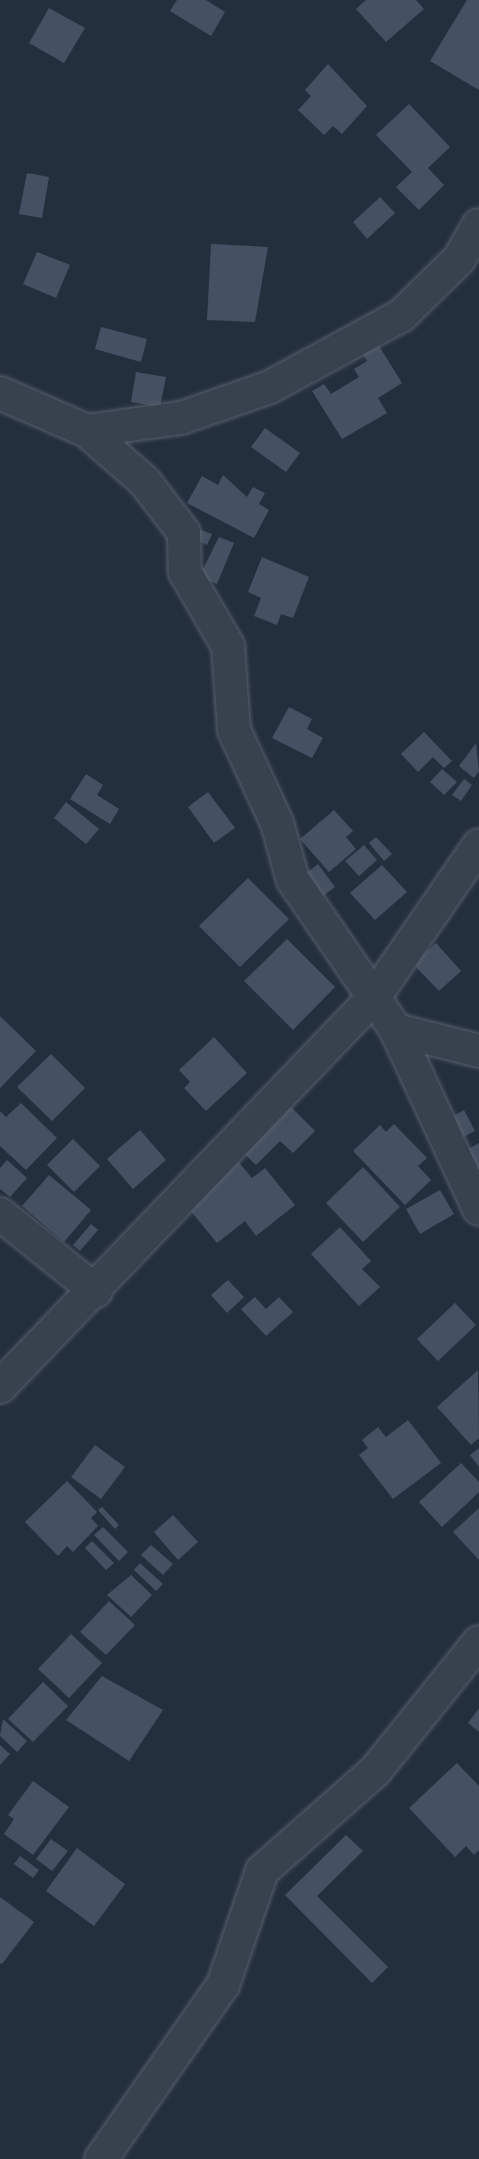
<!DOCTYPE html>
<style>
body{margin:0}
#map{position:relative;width:479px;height:2159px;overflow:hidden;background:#242f3e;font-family:"Sofia Sans Condensed",sans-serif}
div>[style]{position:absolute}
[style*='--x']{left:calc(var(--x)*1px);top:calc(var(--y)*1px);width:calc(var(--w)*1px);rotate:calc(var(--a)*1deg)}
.building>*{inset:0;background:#455162}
.roads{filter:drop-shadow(0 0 2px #565f6c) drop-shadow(0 0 2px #565f6c)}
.street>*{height:32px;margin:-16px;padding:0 16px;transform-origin:16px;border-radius:16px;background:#38414e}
span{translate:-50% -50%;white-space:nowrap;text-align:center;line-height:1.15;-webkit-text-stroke:5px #1d2633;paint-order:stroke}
</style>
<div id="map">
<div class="building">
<i style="clip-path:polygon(177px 0,206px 0,225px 12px,211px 36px,170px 11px)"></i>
<i style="clip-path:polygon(366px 0,416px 0,424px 9px,386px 42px,356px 9px)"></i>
<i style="clip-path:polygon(467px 0,479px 0,479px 90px,430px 61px)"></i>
<i style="clip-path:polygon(49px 8px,85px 28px,64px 63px,29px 43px)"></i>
<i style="clip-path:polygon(328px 64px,367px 106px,342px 134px,333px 126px,324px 135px,298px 110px,311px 96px,305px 90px)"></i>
<i style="clip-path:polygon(409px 104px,450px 147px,428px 168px,444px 185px,419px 210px,396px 187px,412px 172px,376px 135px)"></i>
<i style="clip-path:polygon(27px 173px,49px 177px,42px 218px,19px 214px)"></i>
<i style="clip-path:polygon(380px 197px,395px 213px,367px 239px,353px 222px)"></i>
<i style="clip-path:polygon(211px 244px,268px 247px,255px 322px,207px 320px)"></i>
<i style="clip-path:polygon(37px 252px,70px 265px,56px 298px,23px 284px)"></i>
<i style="clip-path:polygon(101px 327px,147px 339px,141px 362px,95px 349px)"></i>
<i style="clip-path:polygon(376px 341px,402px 383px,378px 398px,387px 413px,342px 439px,312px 391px,324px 384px,331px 394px,359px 377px,354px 369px,367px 361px,360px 350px)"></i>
<i style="clip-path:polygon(136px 372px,166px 377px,160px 407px,131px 402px)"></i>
<i style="clip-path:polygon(265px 428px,300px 453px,286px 472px,251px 447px)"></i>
<i style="clip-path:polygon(223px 475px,247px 497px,253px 487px,265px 493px,259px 504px,269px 510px,254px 538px,187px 503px,202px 476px,218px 485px)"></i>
<i style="clip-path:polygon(196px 528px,212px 534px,207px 545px,192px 538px)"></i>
<i style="clip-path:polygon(219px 537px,234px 543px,217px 584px,199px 577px)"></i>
<i style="clip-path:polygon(262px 557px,309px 577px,293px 618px,281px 614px,277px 625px,254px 616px,261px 598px,248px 592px)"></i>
<i style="clip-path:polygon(289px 707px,312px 719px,307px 729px,323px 738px,312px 758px,272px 738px)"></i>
<i style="clip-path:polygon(424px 732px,452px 761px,444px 768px,433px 757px,418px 772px,401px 754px)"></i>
<i style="clip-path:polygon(476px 743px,479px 771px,474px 778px,459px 766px)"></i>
<i style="clip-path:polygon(442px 769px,457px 782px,444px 795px,430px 782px)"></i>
<i style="clip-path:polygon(86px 774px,103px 785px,97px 795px,119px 809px,110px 824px,70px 799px)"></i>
<i style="clip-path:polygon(464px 779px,472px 785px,461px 801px,452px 795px)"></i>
<i style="clip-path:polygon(208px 792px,235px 828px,214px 843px,188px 807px)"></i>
<i style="clip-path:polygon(66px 802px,99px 829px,86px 844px,54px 818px)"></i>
<i style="clip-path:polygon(334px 810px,353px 831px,346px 837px,356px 849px,329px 872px,300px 839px)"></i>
<i style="clip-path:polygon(376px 837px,392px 854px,384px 861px,369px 843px)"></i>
<i style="clip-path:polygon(364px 845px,377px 860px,359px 876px,345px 861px)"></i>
<i style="clip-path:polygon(318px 864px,335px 887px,319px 899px,301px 877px)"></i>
<i style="clip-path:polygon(382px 865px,407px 892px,375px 920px,350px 893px)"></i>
<i style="clip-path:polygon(248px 878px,289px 919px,240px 967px,199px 926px)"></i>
<i style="clip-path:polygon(287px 939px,335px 987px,293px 1030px,244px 981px)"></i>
<i style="clip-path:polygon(436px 943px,461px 971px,439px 991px,413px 964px)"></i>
<i style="clip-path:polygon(0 1016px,36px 1051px,0 1088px)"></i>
<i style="clip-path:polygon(214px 1037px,247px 1073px,206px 1111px,184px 1088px,190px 1082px,179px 1070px)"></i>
<i style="clip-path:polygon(51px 1054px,85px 1088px,52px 1121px,17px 1087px)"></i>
<i style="clip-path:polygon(21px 1103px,57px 1138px,26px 1170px,0 1146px,0 1111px,6px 1117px)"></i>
<i style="clip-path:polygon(290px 1106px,315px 1131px,293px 1153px,280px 1141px,256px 1165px,236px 1146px)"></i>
<i style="clip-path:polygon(464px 1110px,475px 1131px,459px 1139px,448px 1119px)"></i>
<i style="clip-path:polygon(394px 1124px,427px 1158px,418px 1166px,431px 1180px,405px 1205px,353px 1151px,380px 1125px,386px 1132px)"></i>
<i style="clip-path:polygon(140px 1130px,166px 1160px,133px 1189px,107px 1159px)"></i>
<i style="clip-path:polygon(73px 1139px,100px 1166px,74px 1192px,47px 1165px)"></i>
<i style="clip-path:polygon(479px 1143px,479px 1173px,459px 1154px)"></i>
<i style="clip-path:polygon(236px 1159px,252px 1178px,265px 1168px,295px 1205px,256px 1236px,245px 1221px,217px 1243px,189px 1209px)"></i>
<i style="clip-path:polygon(7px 1160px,27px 1178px,10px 1197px,0 1189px,0 1168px)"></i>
<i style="clip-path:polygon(363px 1167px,400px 1207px,363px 1242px,326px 1203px)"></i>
<i style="clip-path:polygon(49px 1175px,91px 1210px,64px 1242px,22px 1206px)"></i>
<i style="clip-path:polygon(440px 1190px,454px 1214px,420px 1234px,406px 1209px)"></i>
<i style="clip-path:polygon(91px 1224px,98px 1230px,80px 1251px,73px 1245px)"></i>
<i style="clip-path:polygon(340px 1227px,371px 1261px,362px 1269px,380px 1287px,359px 1306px,311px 1254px)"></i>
<i style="clip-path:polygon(228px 1280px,244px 1297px,227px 1313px,211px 1295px)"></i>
<i style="clip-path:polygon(255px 1297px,266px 1309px,279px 1297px,293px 1312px,266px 1336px,241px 1309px)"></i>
<i style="clip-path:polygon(455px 1303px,476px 1325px,438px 1361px,417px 1339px)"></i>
<i style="clip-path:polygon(478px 1370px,479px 1438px,471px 1445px,437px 1407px)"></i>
<i style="clip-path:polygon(408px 1420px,441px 1463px,393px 1499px,359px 1455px,368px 1448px,362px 1440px,378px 1427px,386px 1437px)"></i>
<i style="clip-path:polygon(95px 1445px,125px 1467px,101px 1499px,71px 1477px)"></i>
<i style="clip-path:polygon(479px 1448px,479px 1467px,470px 1455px)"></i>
<i style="clip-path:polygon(461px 1463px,479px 1482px,479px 1492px,442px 1527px,419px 1502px)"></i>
<i style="clip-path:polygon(67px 1481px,97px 1512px,91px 1518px,98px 1526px,73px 1552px,67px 1546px,58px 1556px,25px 1522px)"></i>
<i style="clip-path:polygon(102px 1507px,119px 1525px,115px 1529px,98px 1510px)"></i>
<i style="clip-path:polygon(479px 1508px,479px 1560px,453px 1532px)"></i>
<i style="clip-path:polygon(173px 1515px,198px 1542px,178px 1560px,154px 1532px)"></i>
<i style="clip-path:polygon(103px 1527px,128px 1552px,119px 1561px,94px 1535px)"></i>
<i style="clip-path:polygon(92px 1541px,114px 1563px,106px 1570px,85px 1548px)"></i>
<i style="clip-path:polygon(151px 1545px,173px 1564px,163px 1575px,141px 1555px)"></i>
<i style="clip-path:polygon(140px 1563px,163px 1584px,156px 1591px,134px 1570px)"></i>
<i style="clip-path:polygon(131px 1575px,152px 1595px,131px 1617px,107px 1595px)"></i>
<i style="clip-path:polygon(109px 1601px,135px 1625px,106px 1655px,80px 1632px)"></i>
<i style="clip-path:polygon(71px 1634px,102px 1663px,69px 1698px,38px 1669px)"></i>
<i style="clip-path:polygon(102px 1676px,163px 1710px,129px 1761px,66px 1720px)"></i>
<i style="clip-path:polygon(43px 1682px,68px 1706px,33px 1742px,8px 1719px)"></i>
<i style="clip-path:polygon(479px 1708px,479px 1732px,468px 1723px)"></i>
<i style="clip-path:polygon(3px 1719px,27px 1741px,17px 1752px,0 1736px)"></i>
<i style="clip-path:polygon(0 1745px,10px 1754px,0 1765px)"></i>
<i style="clip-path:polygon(457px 1763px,479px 1786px,479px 1850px,474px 1855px,466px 1846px,455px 1857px,409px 1808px)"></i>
<i style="clip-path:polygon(33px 1781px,69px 1807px,33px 1855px,4px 1834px,14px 1819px,8px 1815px)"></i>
<i style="clip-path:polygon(346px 1835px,363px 1851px,317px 1896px,388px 1967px,372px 1983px,285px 1895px)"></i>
<i style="clip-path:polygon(51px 1839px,68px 1851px,52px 1871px,36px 1859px)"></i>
<i style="clip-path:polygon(77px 1848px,125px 1884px,94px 1926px,46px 1891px)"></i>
<i style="clip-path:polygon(20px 1856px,39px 1870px,33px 1878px,14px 1864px)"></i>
<i style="clip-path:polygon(0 1897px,34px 1922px,2px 1964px,0 1963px)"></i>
</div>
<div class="roads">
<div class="street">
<i style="--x:0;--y:393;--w:95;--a:23.6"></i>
<i style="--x:87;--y:431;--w:95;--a:-7.9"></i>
<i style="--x:181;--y:418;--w:94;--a:-19.2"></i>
<i style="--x:270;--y:387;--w:150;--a:-28.6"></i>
<i style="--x:402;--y:315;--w:80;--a:-44.5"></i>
<i style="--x:459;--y:259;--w:39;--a:-60"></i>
<i style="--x:87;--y:431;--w:77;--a:41.3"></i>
<i style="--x:145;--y:482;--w:64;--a:52.6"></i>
<i style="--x:184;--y:533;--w:39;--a:89"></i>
<i style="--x:185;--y:572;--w:86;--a:59.8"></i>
<i style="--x:228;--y:646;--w:84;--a:85.9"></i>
<i style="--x:234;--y:730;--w:102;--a:65.2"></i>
<i style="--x:277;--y:823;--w:59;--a:74.3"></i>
<i style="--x:293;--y:880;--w:182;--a:55.5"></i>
<i style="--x:396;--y:1030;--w:197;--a:65.1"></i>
<i style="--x:396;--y:1030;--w:86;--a:14.2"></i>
<i style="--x:0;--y:1214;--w:123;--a:38.7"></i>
<i style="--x:0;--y:1387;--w:542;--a:-46.2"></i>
<i style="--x:375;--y:996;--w:183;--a:-55.4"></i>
<i style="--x:101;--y:2159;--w:213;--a:-55"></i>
<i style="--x:223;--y:1985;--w:120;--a:-71.1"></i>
<i style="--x:262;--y:1871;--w:152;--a:-41.5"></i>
<i style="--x:376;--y:1770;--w:164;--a:-51.2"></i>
</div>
</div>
</div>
